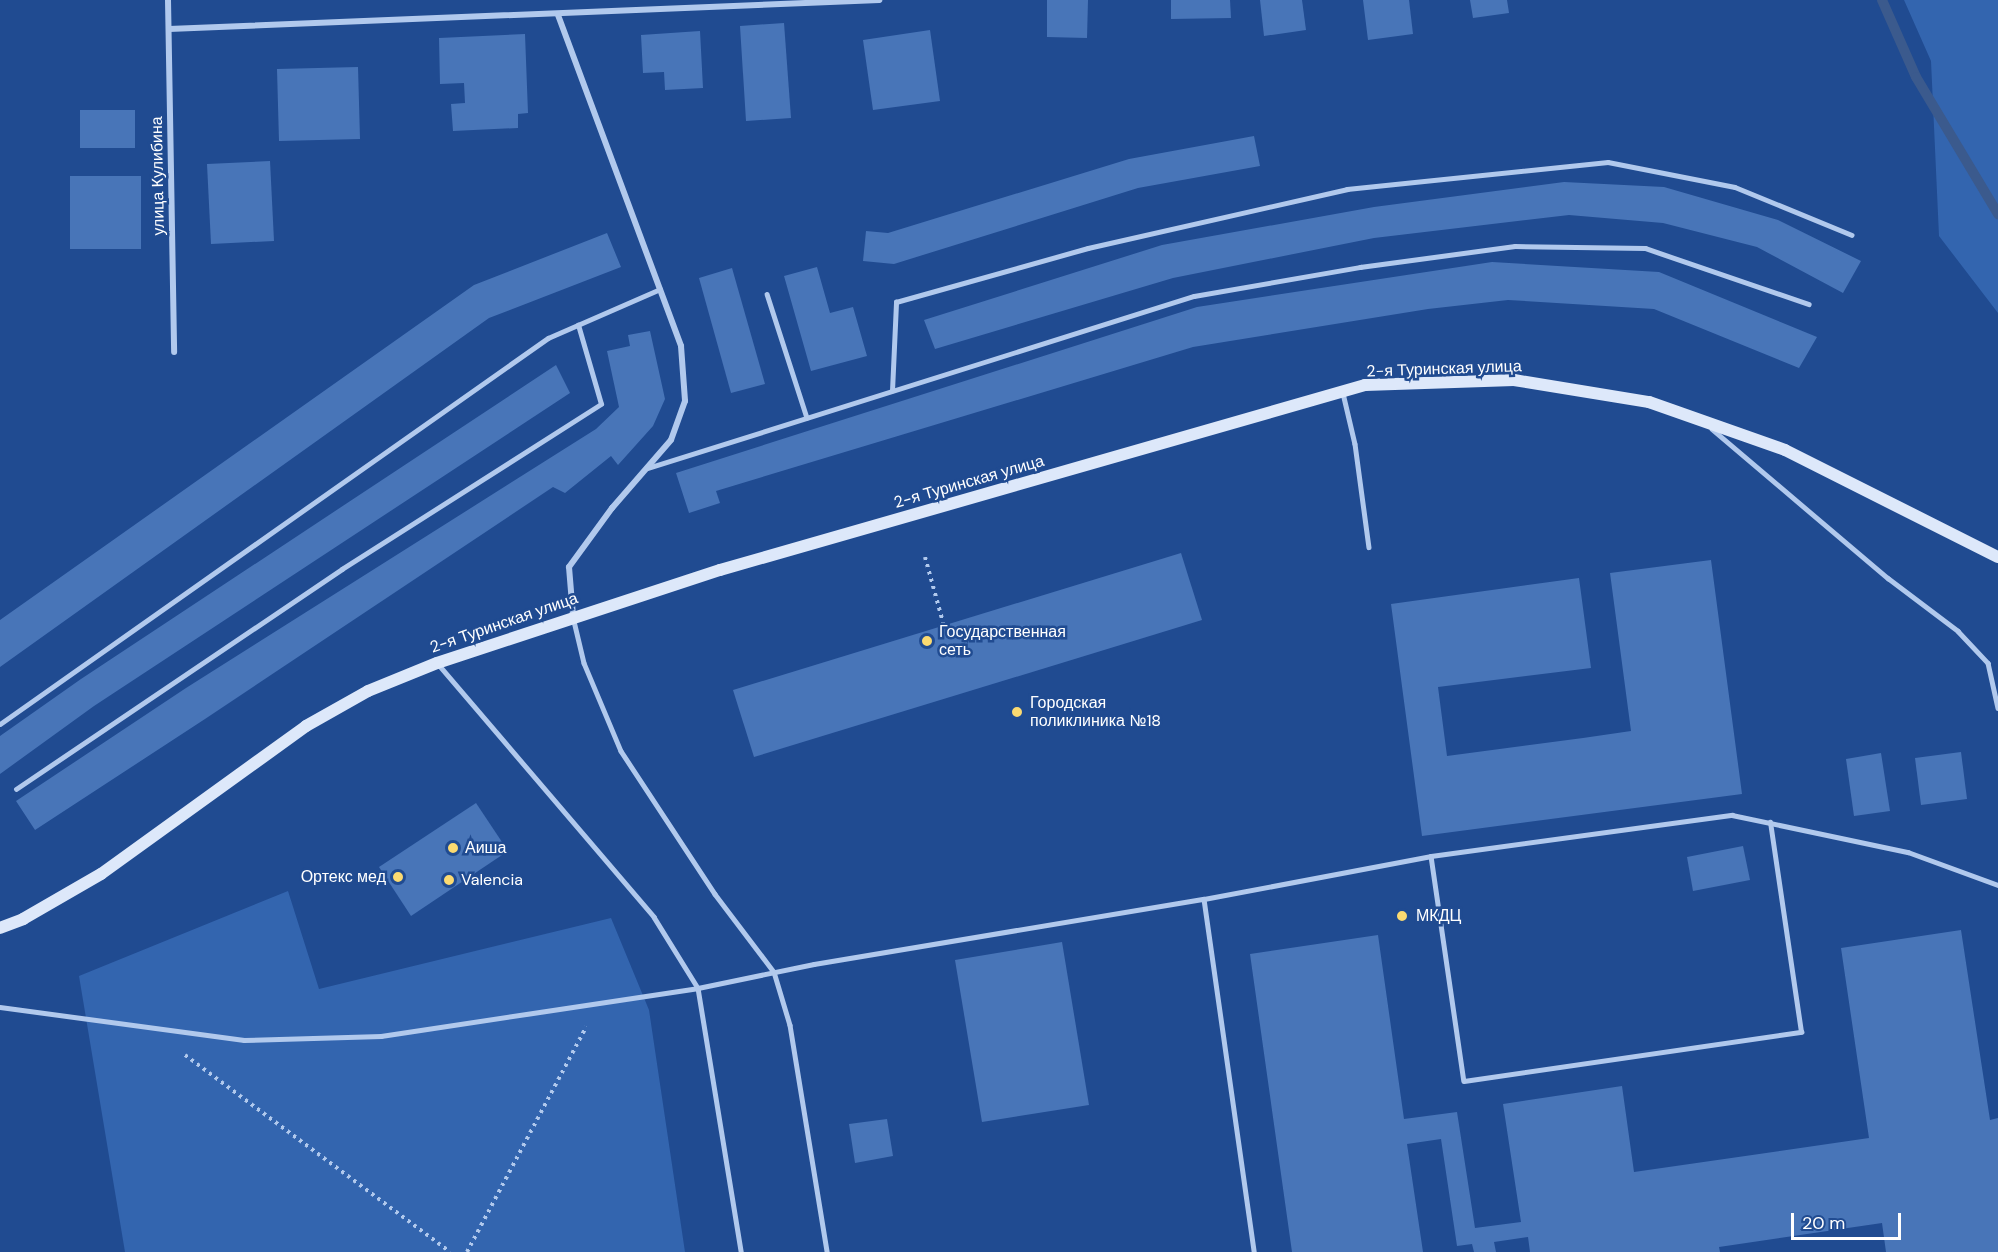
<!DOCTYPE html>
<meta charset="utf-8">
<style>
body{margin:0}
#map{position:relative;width:1998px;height:1252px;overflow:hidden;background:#204b91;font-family:"DM Sans",sans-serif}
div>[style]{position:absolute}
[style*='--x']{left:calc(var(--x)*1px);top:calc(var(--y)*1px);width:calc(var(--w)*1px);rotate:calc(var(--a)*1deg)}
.green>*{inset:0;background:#3365af}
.stream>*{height:10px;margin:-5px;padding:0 5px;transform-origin:5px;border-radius:5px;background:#3b5a8d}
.building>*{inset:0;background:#4875b8}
.path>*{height:4px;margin-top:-2px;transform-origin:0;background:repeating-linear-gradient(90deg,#b1c9ed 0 3px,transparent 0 7.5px)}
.lane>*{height:4.5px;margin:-2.25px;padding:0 2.25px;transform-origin:2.25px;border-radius:2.25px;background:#b1c9ed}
.street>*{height:6px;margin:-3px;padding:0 3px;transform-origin:3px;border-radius:3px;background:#b1c9ed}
.secondary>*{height:12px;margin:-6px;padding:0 6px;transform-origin:6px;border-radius:6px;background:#dde8fa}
.dots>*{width:16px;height:16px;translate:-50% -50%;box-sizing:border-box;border:3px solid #204b91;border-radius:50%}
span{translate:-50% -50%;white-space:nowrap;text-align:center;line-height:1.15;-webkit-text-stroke:5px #204b91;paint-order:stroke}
.street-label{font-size:16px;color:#fff}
.poi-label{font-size:16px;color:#fff}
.left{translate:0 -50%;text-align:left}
.right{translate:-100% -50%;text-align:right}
.scale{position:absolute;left:1791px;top:1213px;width:110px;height:27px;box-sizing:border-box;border:3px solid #fff;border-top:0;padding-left:8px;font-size:18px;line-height:21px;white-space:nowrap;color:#fff;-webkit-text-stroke:4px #204b91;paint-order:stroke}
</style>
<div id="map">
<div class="green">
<i style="clip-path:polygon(1904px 0,1998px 0,1998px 313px,1939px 236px,1931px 61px)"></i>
<i style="clip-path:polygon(288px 891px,319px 989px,611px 918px,649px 1010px,685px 1252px,125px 1252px,79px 976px)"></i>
</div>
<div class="stream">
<i style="--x:1882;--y:0;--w:84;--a:66.2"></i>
<i style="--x:1916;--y:77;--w:160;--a:59.1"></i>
</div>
<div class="building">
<i style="clip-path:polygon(1047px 0,1088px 0,1087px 38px,1047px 37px)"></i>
<i style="clip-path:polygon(1171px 0,1230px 0,1231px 18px,1171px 19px)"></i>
<i style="clip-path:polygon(1260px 0,1302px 0,1306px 30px,1264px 36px)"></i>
<i style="clip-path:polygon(1363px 0,1409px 0,1413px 34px,1368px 40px)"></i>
<i style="clip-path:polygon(1470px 0,1507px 0,1509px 13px,1473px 18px)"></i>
<i style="clip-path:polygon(784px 23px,791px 118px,746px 121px,740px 26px)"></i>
<i style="clip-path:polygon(930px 30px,940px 101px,873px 110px,863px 40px)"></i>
<i style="clip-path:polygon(700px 31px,703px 88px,665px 90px,664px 72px,643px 73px,641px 35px)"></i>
<i style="clip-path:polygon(525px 34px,528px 113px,518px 114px,518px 128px,453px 131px,451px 104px,465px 103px,464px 83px,440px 84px,439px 38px)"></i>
<i style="clip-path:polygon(358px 67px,360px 139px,279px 141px,277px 69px)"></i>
<i style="clip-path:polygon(80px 110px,135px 110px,135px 148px,80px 148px)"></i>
<i style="clip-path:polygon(1254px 136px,1260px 166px,1138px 188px,894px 264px,863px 261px,866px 231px,888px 233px,1129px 159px)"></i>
<i style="clip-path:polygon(270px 161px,274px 241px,211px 244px,207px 164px)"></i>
<i style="clip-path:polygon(70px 176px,141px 176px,141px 249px,70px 249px)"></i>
<i style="clip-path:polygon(1564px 182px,1664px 187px,1778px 220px,1861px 261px,1843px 293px,1757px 247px,1663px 223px,1569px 215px,1374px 238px,1173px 278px,935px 349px,924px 320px,1162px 245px,1374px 207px)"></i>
<i style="clip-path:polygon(607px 233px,621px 267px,489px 318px,0 667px,0 620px,474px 285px)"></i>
<i style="clip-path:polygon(1492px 262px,1659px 272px,1817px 337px,1799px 368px,1654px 309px,1508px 300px,1428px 309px,1193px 347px,716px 491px,720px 503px,689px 513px,676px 473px,1197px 307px)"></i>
<i style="clip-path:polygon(817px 267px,830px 313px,853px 307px,867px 356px,811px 371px,784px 276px)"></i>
<i style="clip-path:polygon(732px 268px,765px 384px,731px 393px,699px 278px)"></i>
<i style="clip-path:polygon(650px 331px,665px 399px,653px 426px,618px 465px,611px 456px,565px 493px,553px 487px,205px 719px,35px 830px,16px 801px,186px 688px,596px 429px,619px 407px,607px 351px,630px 346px,628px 335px)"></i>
<i style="clip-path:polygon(556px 365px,570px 393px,94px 706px,0 774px,0 736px,81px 679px)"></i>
<i style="clip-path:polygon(1181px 553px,1202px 620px,754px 757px,733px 690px)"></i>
<i style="clip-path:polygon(1711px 560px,1742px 794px,1422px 836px,1391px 604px,1579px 578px,1591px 668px,1438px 687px,1447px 756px,1583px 738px,1631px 731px,1610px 573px)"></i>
<i style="clip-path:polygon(1961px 752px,1967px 799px,1921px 805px,1915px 758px)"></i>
<i style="clip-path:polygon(1881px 753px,1890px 811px,1854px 816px,1846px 759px)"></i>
<i style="clip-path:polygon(476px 803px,508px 851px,411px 916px,379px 867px)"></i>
<i style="clip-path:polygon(1743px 846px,1750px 880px,1693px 891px,1687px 857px)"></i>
<i style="clip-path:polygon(1961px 930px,1990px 1120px,1998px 1118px,1998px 1252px,1886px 1252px,1882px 1223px,1719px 1247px,1720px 1252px,1530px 1252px,1528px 1237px,1494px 1242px,1496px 1252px,1474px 1252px,1472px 1244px,1457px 1246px,1441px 1139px,1407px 1144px,1423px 1252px,1292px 1252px,1250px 954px,1378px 935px,1404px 1119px,1457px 1112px,1475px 1228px,1521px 1222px,1503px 1104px,1622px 1086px,1634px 1172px,1869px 1138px,1841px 948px)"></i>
<i style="clip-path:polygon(1062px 942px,1089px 1105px,982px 1122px,955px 960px)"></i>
<i style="clip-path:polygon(887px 1119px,893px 1156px,855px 1163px,849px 1124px)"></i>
</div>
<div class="path">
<i style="--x:925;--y:557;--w:72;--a:74.6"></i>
<i style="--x:185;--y:1055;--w:330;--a:36.6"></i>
<i style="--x:467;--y:1252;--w:255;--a:-62.1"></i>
</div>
<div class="lane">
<i style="--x:767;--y:294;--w:130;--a:72.1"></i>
<i style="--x:892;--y:391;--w:89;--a:-87.4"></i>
<i style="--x:896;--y:302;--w:199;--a:-15.7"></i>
<i style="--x:1088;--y:248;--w:266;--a:-12.8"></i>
<i style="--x:1347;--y:189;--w:262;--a:-5.9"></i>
<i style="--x:1608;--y:162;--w:129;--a:11.1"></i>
<i style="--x:1735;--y:187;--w:126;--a:22.3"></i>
<i style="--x:1343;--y:393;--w:52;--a:76.8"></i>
<i style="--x:1355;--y:444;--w:104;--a:82.3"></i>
<i style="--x:1712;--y:429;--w:231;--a:40.3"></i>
<i style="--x:1888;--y:578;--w:88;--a:37.1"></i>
<i style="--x:1958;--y:631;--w:44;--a:46.8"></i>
<i style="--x:1988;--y:663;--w:46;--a:77.5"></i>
<i style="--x:648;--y:468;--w:572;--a:-17.49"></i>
<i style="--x:1194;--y:296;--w:169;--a:-9.9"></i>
<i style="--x:1360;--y:267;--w:156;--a:-7.7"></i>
<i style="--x:1515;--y:246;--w:130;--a:0.9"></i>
<i style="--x:1645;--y:248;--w:173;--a:18.9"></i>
<i style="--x:574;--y:621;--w:43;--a:76.6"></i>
<i style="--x:584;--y:663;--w:95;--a:67.2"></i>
<i style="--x:621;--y:751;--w:171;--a:56.7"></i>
<i style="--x:715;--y:894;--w:98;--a:52.9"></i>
<i style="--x:774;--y:972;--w:55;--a:73.2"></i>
<i style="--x:790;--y:1025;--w:230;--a:80.7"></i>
<i style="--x:439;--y:665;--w:331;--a:49.5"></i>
<i style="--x:654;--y:917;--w:84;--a:58.2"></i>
<i style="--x:698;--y:988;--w:267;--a:80.7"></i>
<i style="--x:0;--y:724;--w:670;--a:-35.16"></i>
<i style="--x:548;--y:338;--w:122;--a:-23.6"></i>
<i style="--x:16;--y:789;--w:393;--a:-34"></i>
<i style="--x:342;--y:569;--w:307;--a:-32.5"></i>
<i style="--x:601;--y:404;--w:82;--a:-106.2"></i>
<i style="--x:1431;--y:856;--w:227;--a:81.7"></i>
<i style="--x:1464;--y:1081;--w:341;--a:-8.3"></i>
<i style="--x:1801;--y:1032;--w:212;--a:-98.4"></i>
<i style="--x:1204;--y:899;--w:357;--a:81.9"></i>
<i style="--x:0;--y:1007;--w:246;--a:7.7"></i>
<i style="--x:244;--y:1040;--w:137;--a:-1.7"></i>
<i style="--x:381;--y:1036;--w:321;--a:-8.6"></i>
<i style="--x:698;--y:988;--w:118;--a:-11.7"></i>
<i style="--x:814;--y:964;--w:395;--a:-9.5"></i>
<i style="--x:1204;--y:899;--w:231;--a:-10.7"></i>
<i style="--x:1431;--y:856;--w:304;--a:-7.8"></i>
<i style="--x:1732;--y:815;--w:180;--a:11.9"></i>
<i style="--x:1908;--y:852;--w:96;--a:20.1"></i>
</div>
<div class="street">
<i style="--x:168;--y:0;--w:352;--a:89"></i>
<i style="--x:558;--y:15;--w:353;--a:69.6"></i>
<i style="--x:681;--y:346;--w:55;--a:85.8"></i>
<i style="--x:685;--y:401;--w:41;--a:109.7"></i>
<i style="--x:671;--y:440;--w:90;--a:130.9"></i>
<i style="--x:612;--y:508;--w:73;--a:126.1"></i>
<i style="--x:569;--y:567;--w:49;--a:85.3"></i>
<i style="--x:169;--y:29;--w:711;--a:-2.34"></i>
</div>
<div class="secondary">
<i style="--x:0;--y:928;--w:25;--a:-21"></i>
<i style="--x:23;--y:919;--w:90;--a:-30"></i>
<i style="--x:101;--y:874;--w:253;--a:-35.8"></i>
<i style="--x:306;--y:726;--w:71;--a:-29.4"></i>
<i style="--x:368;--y:691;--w:74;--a:-22.1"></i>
<i style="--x:437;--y:663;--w:298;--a:-18.2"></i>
<i style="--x:720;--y:570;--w:671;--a:-16"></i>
<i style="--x:1365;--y:385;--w:149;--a:-1.9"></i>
<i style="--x:1514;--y:380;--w:137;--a:9.3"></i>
<i style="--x:1649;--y:402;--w:144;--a:19.4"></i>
<i style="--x:1785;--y:450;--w:238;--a:26.7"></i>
</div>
<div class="dots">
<i style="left:927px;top:641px;background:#fbda71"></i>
<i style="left:1017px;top:712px;background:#fbda71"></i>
<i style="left:453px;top:848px;background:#fbda71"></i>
<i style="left:398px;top:877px;background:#fbda71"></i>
<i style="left:449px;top:880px;background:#fbda71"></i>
<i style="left:1402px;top:916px;background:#fbda71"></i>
</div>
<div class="street-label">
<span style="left:158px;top:176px;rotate:-91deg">улица Кулибина</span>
<span style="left:1444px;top:369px;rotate:-2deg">2-я Туринская улица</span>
<span style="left:969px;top:482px;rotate:-16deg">2-я Туринская улица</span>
<span style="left:504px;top:623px;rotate:-19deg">2-я Туринская улица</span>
</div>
<div class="poi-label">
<span class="left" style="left:939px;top:641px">Государственная<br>сеть</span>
<span class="left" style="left:1030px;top:712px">Городская<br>поликлиника №18</span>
<span class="left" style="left:465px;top:848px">Аиша</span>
<span class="right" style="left:386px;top:877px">Ортекс мед</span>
<span class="left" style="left:461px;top:880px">Valencia</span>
<span class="left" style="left:1416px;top:916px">МКДЦ</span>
</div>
<div class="scale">20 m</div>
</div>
